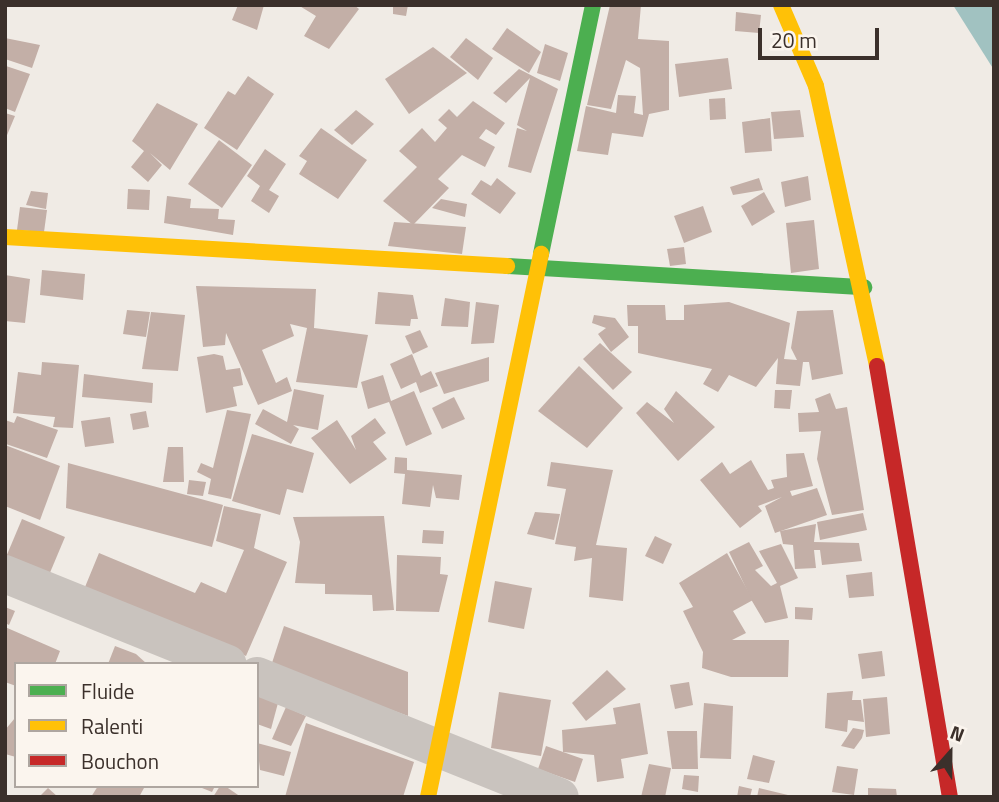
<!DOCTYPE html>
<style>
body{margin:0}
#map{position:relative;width:999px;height:802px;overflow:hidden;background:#f0ebe5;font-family:"Titillium Web",sans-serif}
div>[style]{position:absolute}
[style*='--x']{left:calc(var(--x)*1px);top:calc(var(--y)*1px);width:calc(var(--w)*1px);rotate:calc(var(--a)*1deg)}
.water>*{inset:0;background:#a1c2c1}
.building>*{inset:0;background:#c3afa7}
.street>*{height:38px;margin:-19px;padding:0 19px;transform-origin:19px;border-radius:19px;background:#c9c3be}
.fast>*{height:16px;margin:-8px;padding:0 8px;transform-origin:8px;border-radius:8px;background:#4caf50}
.slow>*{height:16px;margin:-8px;padding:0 8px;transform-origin:8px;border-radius:8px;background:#ffc107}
.jam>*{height:16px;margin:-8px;padding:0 8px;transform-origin:8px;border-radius:8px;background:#c62828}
span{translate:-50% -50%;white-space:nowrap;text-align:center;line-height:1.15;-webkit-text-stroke:5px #fbf5ee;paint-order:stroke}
.frame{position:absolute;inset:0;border:7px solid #3b302b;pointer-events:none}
.legend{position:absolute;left:14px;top:662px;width:245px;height:126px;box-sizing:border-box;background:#fbf5ee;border:2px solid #aea6a0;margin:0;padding:9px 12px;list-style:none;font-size:21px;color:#3b302b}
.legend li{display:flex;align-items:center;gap:14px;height:35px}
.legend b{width:35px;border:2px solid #aea6a0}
.north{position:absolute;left:915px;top:718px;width:70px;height:70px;-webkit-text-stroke:5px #fbf5ee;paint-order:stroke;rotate:21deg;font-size:19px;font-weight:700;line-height:28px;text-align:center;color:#3b302b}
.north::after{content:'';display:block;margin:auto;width:24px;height:32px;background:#3b302b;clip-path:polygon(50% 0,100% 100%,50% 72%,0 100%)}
.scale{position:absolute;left:758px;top:28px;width:121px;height:32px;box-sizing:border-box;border:4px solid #3b302b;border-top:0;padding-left:9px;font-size:21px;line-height:24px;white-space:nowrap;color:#3b302b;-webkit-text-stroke:5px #fbf5ee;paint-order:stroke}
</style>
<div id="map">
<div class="water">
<i style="clip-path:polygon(953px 5px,994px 5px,994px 70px)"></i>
</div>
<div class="building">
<i style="clip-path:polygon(238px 5px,264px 5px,257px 30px,232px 20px)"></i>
<i style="clip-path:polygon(298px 5px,354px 5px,359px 9px,329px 49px,304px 36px,316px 16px)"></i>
<i style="clip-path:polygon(393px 5px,408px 5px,406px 16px,393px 14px)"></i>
<i style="clip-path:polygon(610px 5px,641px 5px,638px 39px,669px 41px,669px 110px,649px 114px,643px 137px,612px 133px,608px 155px,577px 151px,586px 106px,616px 113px,618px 95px,636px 96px,634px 113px,643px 115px,640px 68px,626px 60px,611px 109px,587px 105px)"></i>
<i style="clip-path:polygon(736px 12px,761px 15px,759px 33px,735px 31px)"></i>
<i style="clip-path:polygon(507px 28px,541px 52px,529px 73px,492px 49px)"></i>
<i style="clip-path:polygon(5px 38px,40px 45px,32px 68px,5px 59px)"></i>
<i style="clip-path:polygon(466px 38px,493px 58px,478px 80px,450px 57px)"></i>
<i style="clip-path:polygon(545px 44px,568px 53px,560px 81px,537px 73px)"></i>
<i style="clip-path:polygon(433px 47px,467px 73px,409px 114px,385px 79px)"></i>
<i style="clip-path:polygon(728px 58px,732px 89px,679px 97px,675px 64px)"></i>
<i style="clip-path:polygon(6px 66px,30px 74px,15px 112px,5px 108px)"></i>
<i style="clip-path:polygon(519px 69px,558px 89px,531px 173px,508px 167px,517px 128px,527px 131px,517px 125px,530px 78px,506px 103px,493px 93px)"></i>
<i style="clip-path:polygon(248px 76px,274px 94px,237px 150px,204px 128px,228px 91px,235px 95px)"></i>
<i style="clip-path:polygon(725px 98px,726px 119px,710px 120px,709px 99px)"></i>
<i style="clip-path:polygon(473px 101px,505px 123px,496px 135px,486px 129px,479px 138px,495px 147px,485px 167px,462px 155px,438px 179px,449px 188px,413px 225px,383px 201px,417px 167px,399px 151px,422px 128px,435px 142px,447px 128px,438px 120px,449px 109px,457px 117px)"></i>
<i style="clip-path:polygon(157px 103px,198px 124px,170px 170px,150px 153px,162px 165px,148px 182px,131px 167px,144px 151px,132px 141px)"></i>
<i style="clip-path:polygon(356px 110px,374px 124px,352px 145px,334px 130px)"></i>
<i style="clip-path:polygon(800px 110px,804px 137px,774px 139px,771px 112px)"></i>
<i style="clip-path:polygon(5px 113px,15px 116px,5px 140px)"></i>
<i style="clip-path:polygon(770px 118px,772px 151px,745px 153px,742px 122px)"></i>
<i style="clip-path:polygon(321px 128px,367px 160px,338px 199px,299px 174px,307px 161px,299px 156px)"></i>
<i style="clip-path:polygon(219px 140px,252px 165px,222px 208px,188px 184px)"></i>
<i style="clip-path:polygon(265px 149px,286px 164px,269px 190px,279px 196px,269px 213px,251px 201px,260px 186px,247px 176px)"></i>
<i style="clip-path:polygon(808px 176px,811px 200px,785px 207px,781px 182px)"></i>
<i style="clip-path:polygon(497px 178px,516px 193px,500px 214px,471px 194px,481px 180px,491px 186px)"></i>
<i style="clip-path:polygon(759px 178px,763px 190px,733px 195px,730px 187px)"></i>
<i style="clip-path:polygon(128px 189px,150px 190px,149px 210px,127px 209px)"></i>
<i style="clip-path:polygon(31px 191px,48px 193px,46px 209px,26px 205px)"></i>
<i style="clip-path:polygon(764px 192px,775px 212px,752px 226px,741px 206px)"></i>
<i style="clip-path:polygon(167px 196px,191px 199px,190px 208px,219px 209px,218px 219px,235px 220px,233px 235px,164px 223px)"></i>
<i style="clip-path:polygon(441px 199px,467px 204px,465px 217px,432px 208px)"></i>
<i style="clip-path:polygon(703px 206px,712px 232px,684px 243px,674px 216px)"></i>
<i style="clip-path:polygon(20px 207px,47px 210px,44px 232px,17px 230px)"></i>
<i style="clip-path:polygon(814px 220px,819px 269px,791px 273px,786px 223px)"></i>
<i style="clip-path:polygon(394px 222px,466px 227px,462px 254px,388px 246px)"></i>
<i style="clip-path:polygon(684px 247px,686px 264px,670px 266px,667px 249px)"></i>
<i style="clip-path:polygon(42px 270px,85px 274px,83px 300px,40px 295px)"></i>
<i style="clip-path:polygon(5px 275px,30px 279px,25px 323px,5px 321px)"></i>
<i style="clip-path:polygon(196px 286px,316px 289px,314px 328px,368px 335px,357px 388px,296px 382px,307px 328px,290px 324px,294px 336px,262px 350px,276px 383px,287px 377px,292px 391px,258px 405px,226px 333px,225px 345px,203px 347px)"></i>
<i style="clip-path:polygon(378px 292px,413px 295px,418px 319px,411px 319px,410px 326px,375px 324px)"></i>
<i style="clip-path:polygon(445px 298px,470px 302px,468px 327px,441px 326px)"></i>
<i style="clip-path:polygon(476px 302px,499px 305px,494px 343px,471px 344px)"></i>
<i style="clip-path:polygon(729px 302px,790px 323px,784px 359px,797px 360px,791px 348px,797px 311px,833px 310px,843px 374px,812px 380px,809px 362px,803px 362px,800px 386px,776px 384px,778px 358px,756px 387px,729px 375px,718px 392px,703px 384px,712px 369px,638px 353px,638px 326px,628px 326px,627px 305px,665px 305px,666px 320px,684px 320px,684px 305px)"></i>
<i style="clip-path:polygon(127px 310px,150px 312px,146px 337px,123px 334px)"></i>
<i style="clip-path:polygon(151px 312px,185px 315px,178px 371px,142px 369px)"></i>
<i style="clip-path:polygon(594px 315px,615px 318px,629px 337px,611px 352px,598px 334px,606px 328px,592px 323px)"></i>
<i style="clip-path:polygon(420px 330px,428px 347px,413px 354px,405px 336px)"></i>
<i style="clip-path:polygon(600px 343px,632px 372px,613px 390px,583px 359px)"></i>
<i style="clip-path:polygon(214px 354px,223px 356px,226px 370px,240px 368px,243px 385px,233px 387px,237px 406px,206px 413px,197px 357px)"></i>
<i style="clip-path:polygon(412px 354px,421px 376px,431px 371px,438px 386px,420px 393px,416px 382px,401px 389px,390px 364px)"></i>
<i style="clip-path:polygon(489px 357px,489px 381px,444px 394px,435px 373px)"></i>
<i style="clip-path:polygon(42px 362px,79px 365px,73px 428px,53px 427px,55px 417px,13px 413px,18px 372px,41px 375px)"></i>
<i style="clip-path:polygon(579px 366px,623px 408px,587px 448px,538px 411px)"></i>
<i style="clip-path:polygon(84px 374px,153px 383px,152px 403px,82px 397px)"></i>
<i style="clip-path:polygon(383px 375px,391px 401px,414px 391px,432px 434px,406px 446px,389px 402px,368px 409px,361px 382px)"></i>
<i style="clip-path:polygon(294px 389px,324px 395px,318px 430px,293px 425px,299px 429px,291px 444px,255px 424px,263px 409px,287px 422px)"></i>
<i style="clip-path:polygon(775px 390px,792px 390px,790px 409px,774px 408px)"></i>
<i style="clip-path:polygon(676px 391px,715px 427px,678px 461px,636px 413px,647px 402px,674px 423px,664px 409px)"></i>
<i style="clip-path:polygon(830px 393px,836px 409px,847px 407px,864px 510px,832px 515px,817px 459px,821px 431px,799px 432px,798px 413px,819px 412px,815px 399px)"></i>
<i style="clip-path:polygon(454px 397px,465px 419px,442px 429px,432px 408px)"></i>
<i style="clip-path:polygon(227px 410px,251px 414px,231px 499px,208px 494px,211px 479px,197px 472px,201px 463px,213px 468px)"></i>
<i style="clip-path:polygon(146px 411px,149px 427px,133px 430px,130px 414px)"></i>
<i style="clip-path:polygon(17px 416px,58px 430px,47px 458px,6px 444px,5px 420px,14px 423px)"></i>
<i style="clip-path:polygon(110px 417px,114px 443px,85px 447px,81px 421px)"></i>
<i style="clip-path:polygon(375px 418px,386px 433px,373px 442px,387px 459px,350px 484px,311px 438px,337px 420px,356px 450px,351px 436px)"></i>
<i style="clip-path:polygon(252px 434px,314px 453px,303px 493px,287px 489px,280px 515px,232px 501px)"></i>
<i style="clip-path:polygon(5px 445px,60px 466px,40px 520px,5px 506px)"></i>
<i style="clip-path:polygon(168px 447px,183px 447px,184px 482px,163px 482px)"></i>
<i style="clip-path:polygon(804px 453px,813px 486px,790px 491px,792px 496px,817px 488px,827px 515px,775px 533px,765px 506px,782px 497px,758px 506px,762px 511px,740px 528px,700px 480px,722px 462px,730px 474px,751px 460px,768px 490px,774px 488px,771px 480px,787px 477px,786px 454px)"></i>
<i style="clip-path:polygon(395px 457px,407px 458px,407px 470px,462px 475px,459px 500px,436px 498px,433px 485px,430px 507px,402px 504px,405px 474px,394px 473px)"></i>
<i style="clip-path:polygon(551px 462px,613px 470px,596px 545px,627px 548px,623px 601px,589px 597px,592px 558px,574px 561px,576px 547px,555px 544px,566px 489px,547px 486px)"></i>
<i style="clip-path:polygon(68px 463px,223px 505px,212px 547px,66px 508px)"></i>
<i style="clip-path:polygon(189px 480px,206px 482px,203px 496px,187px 494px)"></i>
<i style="clip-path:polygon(224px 506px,261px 514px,254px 548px,287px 562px,246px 656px,85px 587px,99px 553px,195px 593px,201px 582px,226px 593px,244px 550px,216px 541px)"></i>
<i style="clip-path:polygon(535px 512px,560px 514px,554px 540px,527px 534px)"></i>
<i style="clip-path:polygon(863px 513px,867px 530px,820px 540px,817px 522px)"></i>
<i style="clip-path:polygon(384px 516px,394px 610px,373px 611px,372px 595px,325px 594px,325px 584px,295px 583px,300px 542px,293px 517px)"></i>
<i style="clip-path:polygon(22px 519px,65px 537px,49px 575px,6px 557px)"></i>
<i style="clip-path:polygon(816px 524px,814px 542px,859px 543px,862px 561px,822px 565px,820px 550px,814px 550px,816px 568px,795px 569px,793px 545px,783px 544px,780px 531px)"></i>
<i style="clip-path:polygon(423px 530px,444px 531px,443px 544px,422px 543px)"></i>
<i style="clip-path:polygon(655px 536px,672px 544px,663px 564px,645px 556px)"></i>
<i style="clip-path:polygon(749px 542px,763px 566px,755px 570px,771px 586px,777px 583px,759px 551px,781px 544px,798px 578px,780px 586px,788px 618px,765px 623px,752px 601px,729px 552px)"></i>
<i style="clip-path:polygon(727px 553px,753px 600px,733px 611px,746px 633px,732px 640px,789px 640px,788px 677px,731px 677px,702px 668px,703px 652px,683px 611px,693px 607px,679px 583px)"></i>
<i style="clip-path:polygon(397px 555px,441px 557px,440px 574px,448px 575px,439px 612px,396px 611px)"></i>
<i style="clip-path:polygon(872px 572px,874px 596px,849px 598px,846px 575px)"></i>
<i style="clip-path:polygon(495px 581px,532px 588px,524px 629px,488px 622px)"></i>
<i style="clip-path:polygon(5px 607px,15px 611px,9px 625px,5px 623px)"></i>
<i style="clip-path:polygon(795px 607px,813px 608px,812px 620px,795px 619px)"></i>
<i style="clip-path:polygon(284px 626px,408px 672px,408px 716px,271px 666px)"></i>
<i style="clip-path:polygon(5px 627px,60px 651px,55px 664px,16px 664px,16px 686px,5px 682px)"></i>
<i style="clip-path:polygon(115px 646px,136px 654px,147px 664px,108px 664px)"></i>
<i style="clip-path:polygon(882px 651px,885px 676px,862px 679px,858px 654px)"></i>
<i style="clip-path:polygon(607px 670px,626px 689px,586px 721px,572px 703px)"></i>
<i style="clip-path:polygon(689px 682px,693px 705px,675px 709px,670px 685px)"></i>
<i style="clip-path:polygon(853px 691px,852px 700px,861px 700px,864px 722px,848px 720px,847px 732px,825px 728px,827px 693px)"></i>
<i style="clip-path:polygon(499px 692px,551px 700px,541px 756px,491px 748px)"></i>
<i style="clip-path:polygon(257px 696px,278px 703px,271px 729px,257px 724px)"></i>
<i style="clip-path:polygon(887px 697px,890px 734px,866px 737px,863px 699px)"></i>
<i style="clip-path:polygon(640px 703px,648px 754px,621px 759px,624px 778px,597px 782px,594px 755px,563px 752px,562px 730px,616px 724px,613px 708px)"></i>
<i style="clip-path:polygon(704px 703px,733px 706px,731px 759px,700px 758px)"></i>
<i style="clip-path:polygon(286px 707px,306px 716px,291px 746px,272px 739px)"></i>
<i style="clip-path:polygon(15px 718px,16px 718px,16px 757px,5px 754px,5px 730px)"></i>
<i style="clip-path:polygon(306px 723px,414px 762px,403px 797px,285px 797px)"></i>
<i style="clip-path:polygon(853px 728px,864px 730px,862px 738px,854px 749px,841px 746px)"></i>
<i style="clip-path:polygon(667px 731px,697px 731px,698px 769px,672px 769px)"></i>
<i style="clip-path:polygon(257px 743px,291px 752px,284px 776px,260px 770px)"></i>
<i style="clip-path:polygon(546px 746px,583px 759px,575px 782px,538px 769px)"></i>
<i style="clip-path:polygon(753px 755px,775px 761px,769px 783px,747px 779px)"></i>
<i style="clip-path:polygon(649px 764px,671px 768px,665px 797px,641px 797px)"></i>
<i style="clip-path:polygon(837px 766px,858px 769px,854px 795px,832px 792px)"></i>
<i style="clip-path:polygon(684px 775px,699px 776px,698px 792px,682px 789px)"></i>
<i style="clip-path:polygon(98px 786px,142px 786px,144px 788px,139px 797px,91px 797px)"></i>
<i style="clip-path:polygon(197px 786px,215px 786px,212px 792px)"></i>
<i style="clip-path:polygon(220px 786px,225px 786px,241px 797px,213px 797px)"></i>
<i style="clip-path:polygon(739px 786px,752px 789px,750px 797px,737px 797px)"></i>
<i style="clip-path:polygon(48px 788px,58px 797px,39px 797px)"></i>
<i style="clip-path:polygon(759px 788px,792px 796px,792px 797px,757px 797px)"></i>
<i style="clip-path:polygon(868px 788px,896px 789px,897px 797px,868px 797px)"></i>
</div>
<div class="street">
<i style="--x:5;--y:574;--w:240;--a:22"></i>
<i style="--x:257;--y:676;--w:326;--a:21.8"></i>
</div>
<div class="fast">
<i style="--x:541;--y:254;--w:254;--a:-78.2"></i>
<i style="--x:507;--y:266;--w:358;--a:3.4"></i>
</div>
<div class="slow">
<i style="--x:781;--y:5;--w:88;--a:66.6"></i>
<i style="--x:816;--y:86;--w:287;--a:77.7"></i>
<i style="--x:5;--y:237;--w:503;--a:3.31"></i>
<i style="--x:428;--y:797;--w:555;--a:-78.24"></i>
</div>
<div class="jam">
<i style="--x:877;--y:366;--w:437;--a:80.4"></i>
</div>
<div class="frame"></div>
<ul class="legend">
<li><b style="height:9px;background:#4caf50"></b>Fluide</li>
<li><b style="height:9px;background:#ffc107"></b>Ralenti</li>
<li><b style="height:9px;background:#c62828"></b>Bouchon</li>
</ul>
<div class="north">N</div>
<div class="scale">20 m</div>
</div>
